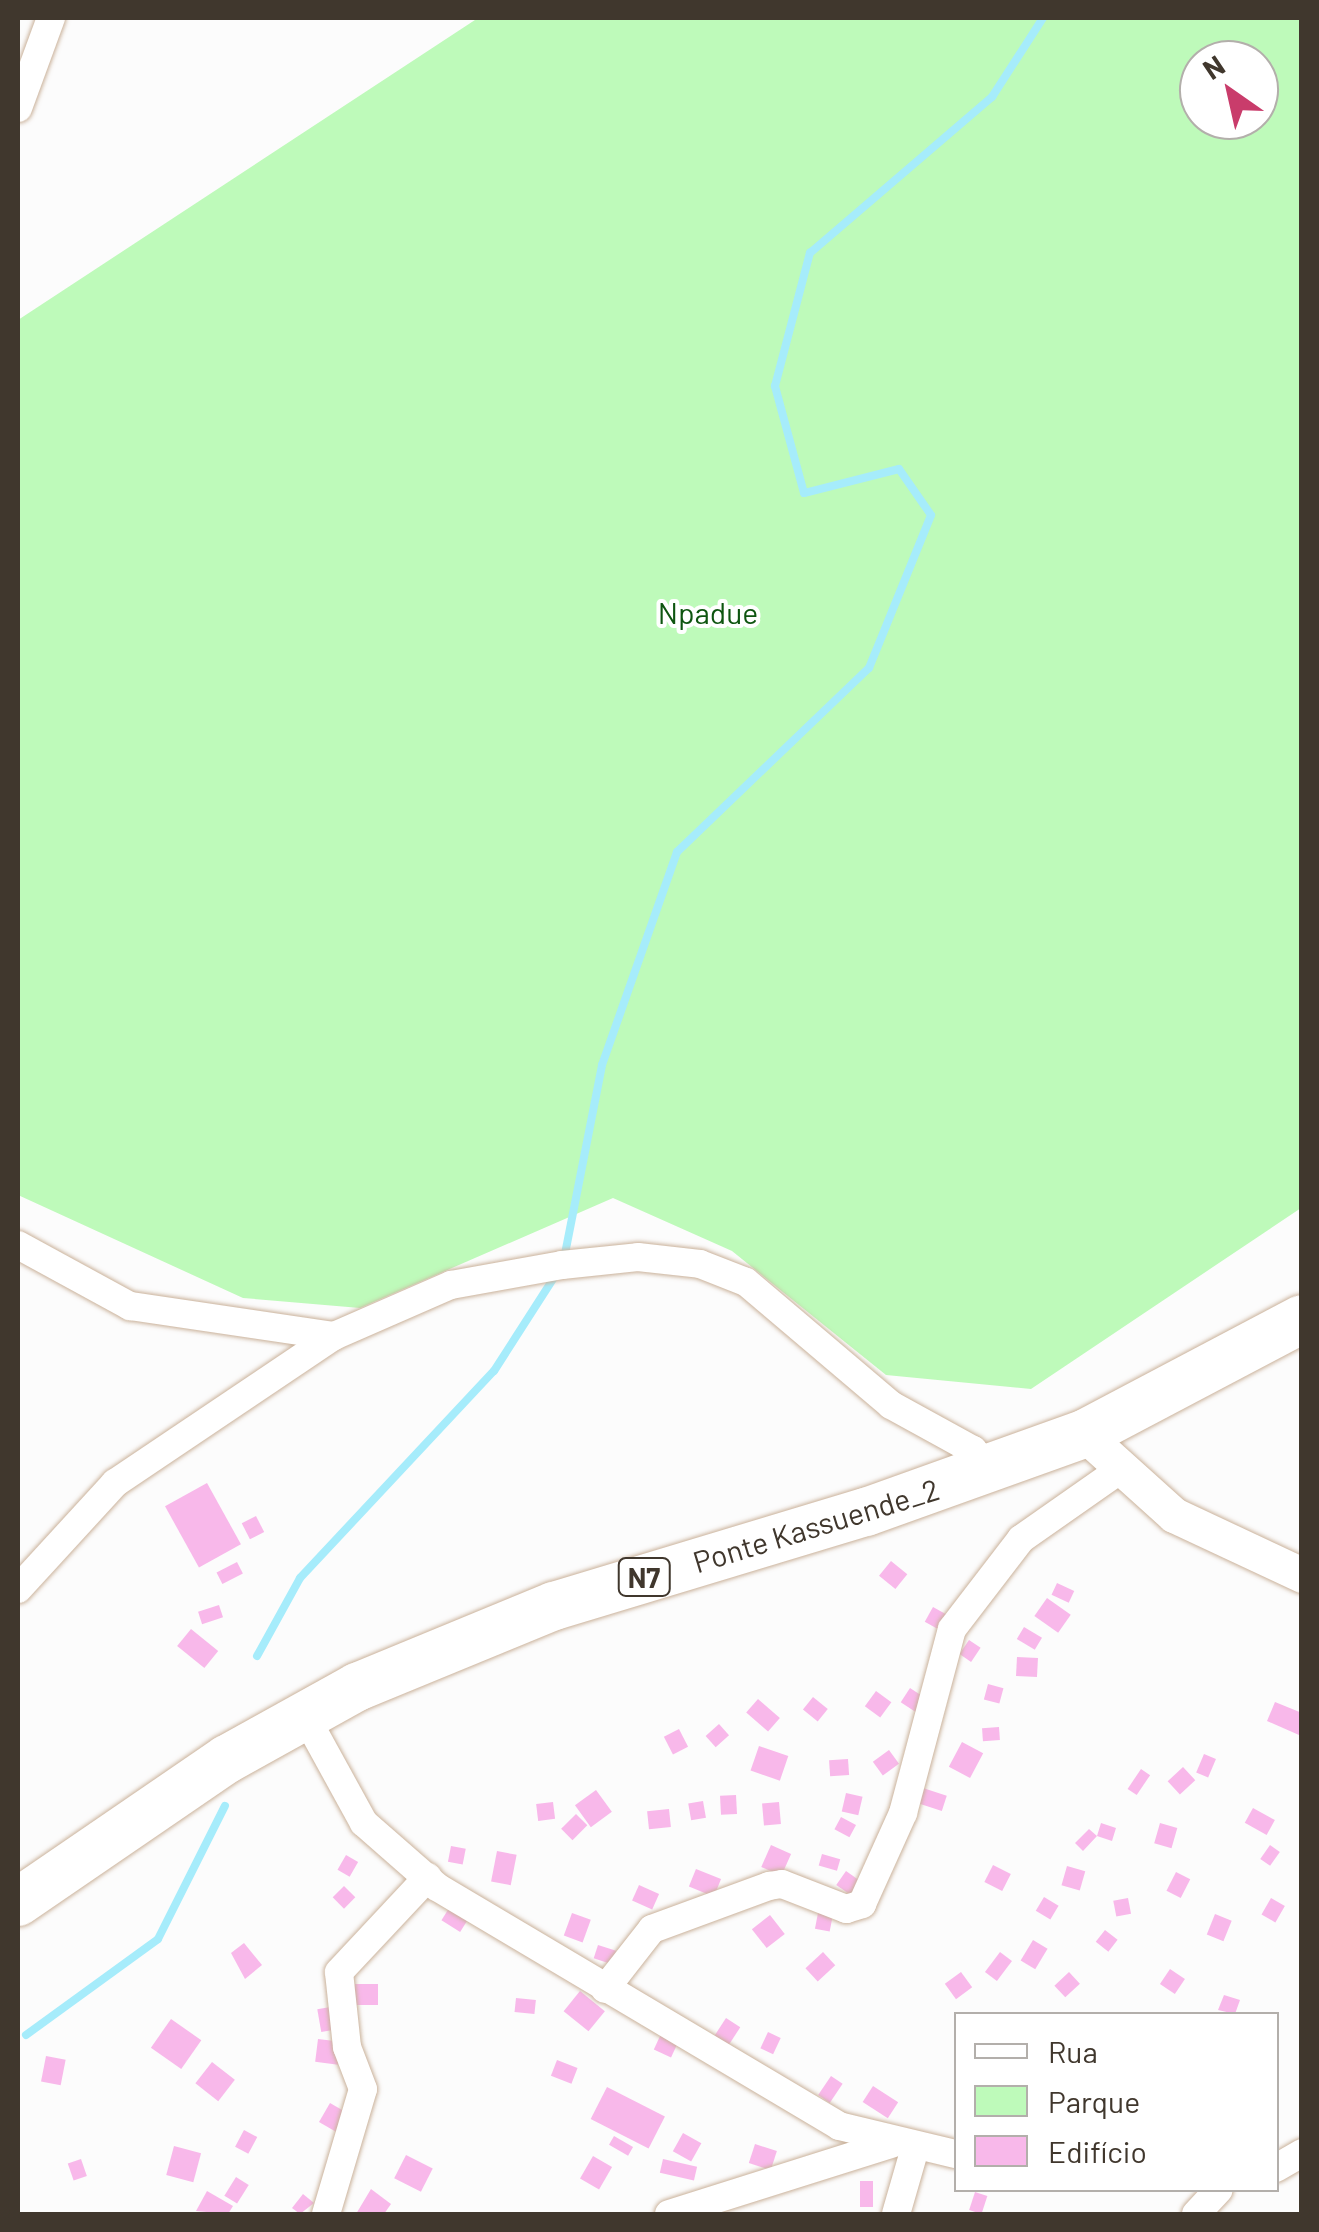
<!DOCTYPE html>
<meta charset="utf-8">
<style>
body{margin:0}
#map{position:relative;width:1319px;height:2232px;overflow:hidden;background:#fcfcfc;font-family:Barlow,sans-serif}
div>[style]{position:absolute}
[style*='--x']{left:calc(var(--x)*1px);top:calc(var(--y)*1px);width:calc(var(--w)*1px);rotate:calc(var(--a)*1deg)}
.green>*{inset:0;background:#befaba}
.stream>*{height:8px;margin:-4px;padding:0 4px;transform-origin:4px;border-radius:4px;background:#a6ecfb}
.building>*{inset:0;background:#f8b8ea;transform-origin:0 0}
.roads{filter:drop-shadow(0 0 2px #cab29b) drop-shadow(0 0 2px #cab29b)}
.minor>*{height:28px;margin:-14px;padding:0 14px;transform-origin:14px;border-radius:14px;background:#fff}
.tertiary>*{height:35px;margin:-17.5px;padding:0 17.5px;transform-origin:17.5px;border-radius:17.5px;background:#fff}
.trunk>*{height:48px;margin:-24px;padding:0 24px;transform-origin:24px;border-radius:24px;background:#fff}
span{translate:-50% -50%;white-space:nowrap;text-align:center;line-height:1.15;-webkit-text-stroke:8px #fff;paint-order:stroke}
.shield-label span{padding:2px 8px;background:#fff;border:2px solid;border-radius:8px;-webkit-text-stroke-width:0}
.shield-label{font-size:28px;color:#40372d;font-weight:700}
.park-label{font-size:30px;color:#0e5510}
.street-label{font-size:30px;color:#40372d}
.frame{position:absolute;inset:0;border:20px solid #40372d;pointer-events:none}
.legend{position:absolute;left:954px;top:2012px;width:325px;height:180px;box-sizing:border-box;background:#fff;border:2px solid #b3afab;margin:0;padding:12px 18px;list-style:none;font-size:30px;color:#40372d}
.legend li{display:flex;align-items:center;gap:20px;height:50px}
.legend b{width:50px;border:2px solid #b3afab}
.north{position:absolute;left:1179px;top:40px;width:100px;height:100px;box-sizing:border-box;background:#fff;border:2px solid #b3afab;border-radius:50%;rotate:326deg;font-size:28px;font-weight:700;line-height:40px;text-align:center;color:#40372d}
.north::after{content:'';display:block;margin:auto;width:35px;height:45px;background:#c93c6b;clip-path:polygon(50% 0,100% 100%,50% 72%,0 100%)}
</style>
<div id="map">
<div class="green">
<div style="clip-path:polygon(evenodd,478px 18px,1301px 18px,1301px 1208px,1031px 1389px,886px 1375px,732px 1251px,613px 1198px,360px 1308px,243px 1298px,18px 1195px,18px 320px,478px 18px,1199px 60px,1259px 60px,1259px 120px,1199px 120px,1199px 60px)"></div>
</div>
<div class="stream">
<div style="--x:564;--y:1259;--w:198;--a:-78.9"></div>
<div style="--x:602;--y:1065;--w:226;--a:-70.6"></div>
<div style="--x:677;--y:852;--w:266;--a:-43.8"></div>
<div style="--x:869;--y:668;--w:165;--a:-67.9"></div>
<div style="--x:931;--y:515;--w:56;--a:-124.8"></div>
<div style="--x:899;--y:469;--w:98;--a:165.8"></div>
<div style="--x:804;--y:493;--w:111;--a:-105.2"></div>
<div style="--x:775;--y:386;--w:138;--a:-75.3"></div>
<div style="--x:810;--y:253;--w:240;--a:-40.6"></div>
<div style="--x:992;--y:97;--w:94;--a:-57.2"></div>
<div style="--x:257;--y:1656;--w:89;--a:-61.1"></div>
<div style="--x:300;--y:1578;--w:284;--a:-46.9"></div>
<div style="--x:494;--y:1371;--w:113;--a:-57.3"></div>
<div style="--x:26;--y:2035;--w:163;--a:-36"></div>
<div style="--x:158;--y:1939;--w:149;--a:-63.3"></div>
</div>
<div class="building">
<div style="left:207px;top:1483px;width:70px;height:48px;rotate:61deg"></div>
<div style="left:256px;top:1516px;width:18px;height:16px;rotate:63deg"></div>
<div style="left:891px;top:1561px;width:21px;height:19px;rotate:39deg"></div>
<div style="left:237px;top:1562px;width:13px;height:23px;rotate:63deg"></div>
<div style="left:1057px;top:1583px;width:19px;height:13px;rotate:25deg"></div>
<div style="left:1047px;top:1598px;width:29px;height:22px;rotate:35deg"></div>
<div style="left:219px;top:1605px;width:13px;height:22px;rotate:72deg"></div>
<div style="left:933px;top:1607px;width:18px;height:17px;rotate:29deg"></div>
<div style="left:1024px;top:1627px;width:21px;height:14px;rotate:31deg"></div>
<div style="left:191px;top:1629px;width:35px;height:22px;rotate:39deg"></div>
<div style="left:969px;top:1640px;width:14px;height:17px;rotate:34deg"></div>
<div style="left:1017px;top:1657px;width:21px;height:19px;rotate:3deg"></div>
<div style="left:988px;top:1684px;width:16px;height:16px;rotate:15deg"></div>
<div style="left:910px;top:1688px;width:20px;height:17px;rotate:33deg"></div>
<div style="left:876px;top:1691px;width:19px;height:19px;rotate:36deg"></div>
<div style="left:813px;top:1697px;width:19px;height:16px;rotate:39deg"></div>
<div style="left:758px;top:1699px;width:29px;height:18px;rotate:41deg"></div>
<div style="clip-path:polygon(1275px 1702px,1302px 1713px,1299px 1735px,1267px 1721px)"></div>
<div style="left:719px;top:1724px;width:15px;height:18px;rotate:48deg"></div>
<div style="left:999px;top:1727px;width:13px;height:17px;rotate:86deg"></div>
<div style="left:679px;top:1729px;width:20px;height:17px;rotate:63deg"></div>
<div style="left:962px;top:1742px;width:24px;height:28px;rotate:28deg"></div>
<div style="left:759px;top:1746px;width:31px;height:26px;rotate:19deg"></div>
<div style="left:889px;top:1750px;width:17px;height:20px;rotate:54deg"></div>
<div style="left:1204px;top:1754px;width:13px;height:20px;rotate:23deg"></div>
<div style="left:848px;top:1759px;width:16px;height:19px;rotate:86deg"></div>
<div style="left:1183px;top:1767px;width:18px;height:21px;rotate:47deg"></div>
<div style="left:1141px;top:1769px;width:11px;height:24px;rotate:34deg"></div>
<div style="left:923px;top:1788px;width:25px;height:16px;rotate:18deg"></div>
<div style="left:596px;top:1790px;width:27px;height:26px;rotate:54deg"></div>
<div style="left:846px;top:1793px;width:17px;height:19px;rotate:13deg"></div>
<div style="left:736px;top:1795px;width:19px;height:16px;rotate:87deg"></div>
<div style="left:703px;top:1801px;width:17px;height:15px;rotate:80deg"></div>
<div style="left:553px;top:1802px;width:17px;height:17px;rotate:83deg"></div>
<div style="left:779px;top:1802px;width:22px;height:17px;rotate:85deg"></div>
<div style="left:1253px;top:1808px;width:25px;height:17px;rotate:29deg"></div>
<div style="left:669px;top:1809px;width:18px;height:22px;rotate:84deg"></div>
<div style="left:576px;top:1814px;width:16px;height:21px;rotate:45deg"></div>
<div style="left:841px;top:1817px;width:17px;height:14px;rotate:28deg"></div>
<div style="clip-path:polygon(1101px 1823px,1116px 1828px,1112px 1841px,1097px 1836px,1083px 1851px,1075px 1843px,1089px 1829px,1097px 1836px)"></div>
<div style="left:1160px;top:1823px;width:18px;height:21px;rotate:16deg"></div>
<div style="left:771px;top:1845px;width:22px;height:24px;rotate:24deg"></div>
<div style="left:1270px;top:1845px;width:12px;height:17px;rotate:35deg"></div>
<div style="left:451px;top:1846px;width:15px;height:16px;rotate:11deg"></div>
<div style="left:497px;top:1851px;width:20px;height:31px;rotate:11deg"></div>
<div style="left:822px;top:1854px;width:19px;height:12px;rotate:16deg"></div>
<div style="left:346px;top:1855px;width:14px;height:17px;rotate:30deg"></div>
<div style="left:993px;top:1865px;width:20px;height:19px;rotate:27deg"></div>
<div style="left:1067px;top:1866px;width:19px;height:20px;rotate:16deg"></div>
<div style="left:696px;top:1869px;width:27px;height:19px;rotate:22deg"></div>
<div style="left:846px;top:1871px;width:19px;height:17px;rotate:35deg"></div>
<div style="left:1176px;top:1872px;width:16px;height:21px;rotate:27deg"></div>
<div style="left:639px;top:1885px;width:22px;height:17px;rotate:24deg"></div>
<div style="left:344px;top:1886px;width:16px;height:16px;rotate:45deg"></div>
<div style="left:1044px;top:1897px;width:17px;height:16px;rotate:31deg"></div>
<div style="left:1128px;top:1898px;width:16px;height:15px;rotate:79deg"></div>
<div style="left:1271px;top:1898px;width:16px;height:19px;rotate:30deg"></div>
<div style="left:451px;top:1905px;width:22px;height:18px;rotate:32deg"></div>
<div style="left:572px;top:1913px;width:20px;height:24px;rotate:20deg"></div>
<div style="left:818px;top:1913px;width:15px;height:16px;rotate:11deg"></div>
<div style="left:1215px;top:1914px;width:18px;height:22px;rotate:22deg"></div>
<div style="left:770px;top:1915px;width:24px;height:23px;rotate:52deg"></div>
<div style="left:1105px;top:1930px;width:16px;height:15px;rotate:38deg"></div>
<div style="left:1033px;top:1940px;width:17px;height:24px;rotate:31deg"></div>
<div style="clip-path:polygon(244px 1943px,262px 1965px,245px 1979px,231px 1953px)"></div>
<div style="left:598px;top:1945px;width:19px;height:14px;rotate:18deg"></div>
<div style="left:823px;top:1952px;width:18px;height:24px;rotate:47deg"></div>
<div style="left:1000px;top:1952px;width:15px;height:25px;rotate:37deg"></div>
<div style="left:1170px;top:1969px;width:18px;height:18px;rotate:34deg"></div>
<div style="left:961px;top:1972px;width:19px;height:20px;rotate:54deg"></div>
<div style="left:1069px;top:1972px;width:16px;height:20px;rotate:47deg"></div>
<div style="left:355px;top:1984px;width:23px;height:21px"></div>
<div style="left:580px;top:1991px;width:32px;height:26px;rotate:39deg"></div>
<div style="clip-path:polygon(1224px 1995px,1240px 2000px,1235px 2014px,1218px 2010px)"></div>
<div style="left:516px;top:1998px;width:20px;height:14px;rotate:6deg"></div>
<div style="left:336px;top:2006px;width:23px;height:19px;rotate:80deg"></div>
<div style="left:726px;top:2018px;width:17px;height:29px;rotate:33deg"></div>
<div style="left:171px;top:2019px;width:37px;height:35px;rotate:35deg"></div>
<div style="left:768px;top:2032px;width:14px;height:18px;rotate:25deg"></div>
<div style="left:661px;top:2034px;width:19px;height:17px;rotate:25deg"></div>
<div style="left:318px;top:2039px;width:23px;height:23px;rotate:7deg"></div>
<div style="left:46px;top:2056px;width:20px;height:26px;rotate:11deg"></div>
<div style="left:557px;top:2060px;width:22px;height:17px;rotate:21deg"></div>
<div style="left:212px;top:2062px;width:29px;height:27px;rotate:38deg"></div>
<div style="left:831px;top:2076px;width:14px;height:23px;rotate:34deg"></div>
<div style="left:873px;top:2086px;width:30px;height:19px;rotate:33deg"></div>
<div style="left:607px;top:2087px;width:65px;height:36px;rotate:27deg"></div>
<div style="left:330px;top:2103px;width:22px;height:22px;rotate:30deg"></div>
<div style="left:244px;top:2130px;width:15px;height:19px;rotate:28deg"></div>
<div style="left:683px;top:2133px;width:21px;height:21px;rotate:29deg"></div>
<div style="left:614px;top:2136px;width:22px;height:10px;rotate:30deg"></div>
<div style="left:755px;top:2144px;width:23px;height:20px;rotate:18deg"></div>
<div style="left:174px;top:2146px;width:28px;height:30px;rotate:15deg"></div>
<div style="left:406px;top:2155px;width:30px;height:26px;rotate:27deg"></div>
<div style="left:593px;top:2156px;width:22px;height:26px;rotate:30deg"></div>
<div style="left:81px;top:2159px;width:18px;height:14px;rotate:71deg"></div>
<div style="left:663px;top:2159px;width:35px;height:14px;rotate:13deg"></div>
<div style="left:236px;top:2177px;width:15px;height:22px;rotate:32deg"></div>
<div style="left:860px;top:2181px;width:13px;height:26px"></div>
<div style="clip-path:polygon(371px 2189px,391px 2204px,384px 2214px,356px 2214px)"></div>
<div style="clip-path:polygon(207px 2191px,233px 2206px,228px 2214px,196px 2211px)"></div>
<div style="left:975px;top:2192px;width:13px;height:19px;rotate:18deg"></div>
<div style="clip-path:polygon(303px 2194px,314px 2203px,300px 2214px,292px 2208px)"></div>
</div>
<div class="roads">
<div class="minor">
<div style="--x:18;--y:108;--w:96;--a:-69.9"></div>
<div style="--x:18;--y:1245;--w:128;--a:28.6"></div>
<div style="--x:130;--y:1306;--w:206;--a:8.4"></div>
<div style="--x:18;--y:1589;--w:144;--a:-47.5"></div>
<div style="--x:115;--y:1483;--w:264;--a:-33.9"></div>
<div style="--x:334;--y:1336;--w:128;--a:-23.6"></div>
<div style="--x:451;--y:1285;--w:113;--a:-10.2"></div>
<div style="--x:562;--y:1265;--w:76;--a:-6"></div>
<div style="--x:638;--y:1257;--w:62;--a:6.4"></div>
<div style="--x:700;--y:1264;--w:49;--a:21.4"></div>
<div style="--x:746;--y:1282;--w:190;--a:40.3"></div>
<div style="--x:891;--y:1405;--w:94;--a:28.8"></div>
<div style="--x:973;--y:1450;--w:26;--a:51"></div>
<div style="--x:304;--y:1714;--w:124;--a:61.2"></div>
<div style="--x:364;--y:1823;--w:97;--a:41.2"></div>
<div style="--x:437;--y:1887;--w:468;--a:30.7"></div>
<div style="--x:839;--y:2126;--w:120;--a:13.5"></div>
<div style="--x:605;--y:1989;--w:76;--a:-51.9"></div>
<div style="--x:652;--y:1929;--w:125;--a:-20.2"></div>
<div style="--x:769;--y:1886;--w:13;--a:-9"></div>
<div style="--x:782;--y:1884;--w:69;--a:21.3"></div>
<div style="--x:846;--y:1909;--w:17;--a:-17"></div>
<div style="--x:862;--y:1904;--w:100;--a:-65.7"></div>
<div style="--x:903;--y:1813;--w:190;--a:-75.1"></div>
<div style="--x:952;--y:1629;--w:113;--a:-52.5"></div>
<div style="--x:1021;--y:1539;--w:122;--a:-35"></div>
<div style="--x:1276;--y:2168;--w:30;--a:-30"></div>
<div style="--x:326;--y:2214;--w:130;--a:-73.5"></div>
<div style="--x:363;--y:2089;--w:45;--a:-110.9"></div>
<div style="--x:347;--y:2047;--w:75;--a:-96.1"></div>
<div style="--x:339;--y:1972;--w:130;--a:-46.9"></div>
<div style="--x:669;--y:2214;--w:233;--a:-17.5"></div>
<div style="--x:896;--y:2214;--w:69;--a:-73.9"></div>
<div style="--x:1196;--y:2214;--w:33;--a:-47"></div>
</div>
<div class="tertiary">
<div style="--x:1084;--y:1434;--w:121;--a:42"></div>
<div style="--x:1174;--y:1515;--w:141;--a:25.1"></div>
</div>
<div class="trunk">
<div style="--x:18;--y:1902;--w:253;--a:-34.4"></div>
<div style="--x:227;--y:1759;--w:149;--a:-29"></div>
<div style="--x:357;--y:1687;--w:213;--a:-22.4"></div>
<div style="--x:554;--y:1606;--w:326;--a:-16.8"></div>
<div style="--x:866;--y:1512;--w:232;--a:-19.7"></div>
<div style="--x:1084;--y:1434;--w:246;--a:-27.8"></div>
</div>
</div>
<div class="shield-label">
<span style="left:644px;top:1577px">N7</span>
</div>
<div class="park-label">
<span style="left:708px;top:612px">Npadue</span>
</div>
<div class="street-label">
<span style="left:816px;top:1525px;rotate:-17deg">Ponte Kassuende_2</span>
</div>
<div class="frame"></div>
<ul class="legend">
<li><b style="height:12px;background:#fff"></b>Rua</li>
<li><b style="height:28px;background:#befaba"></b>Parque</li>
<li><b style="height:28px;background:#f8b8ea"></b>Edifício</li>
</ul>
<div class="north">N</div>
</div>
